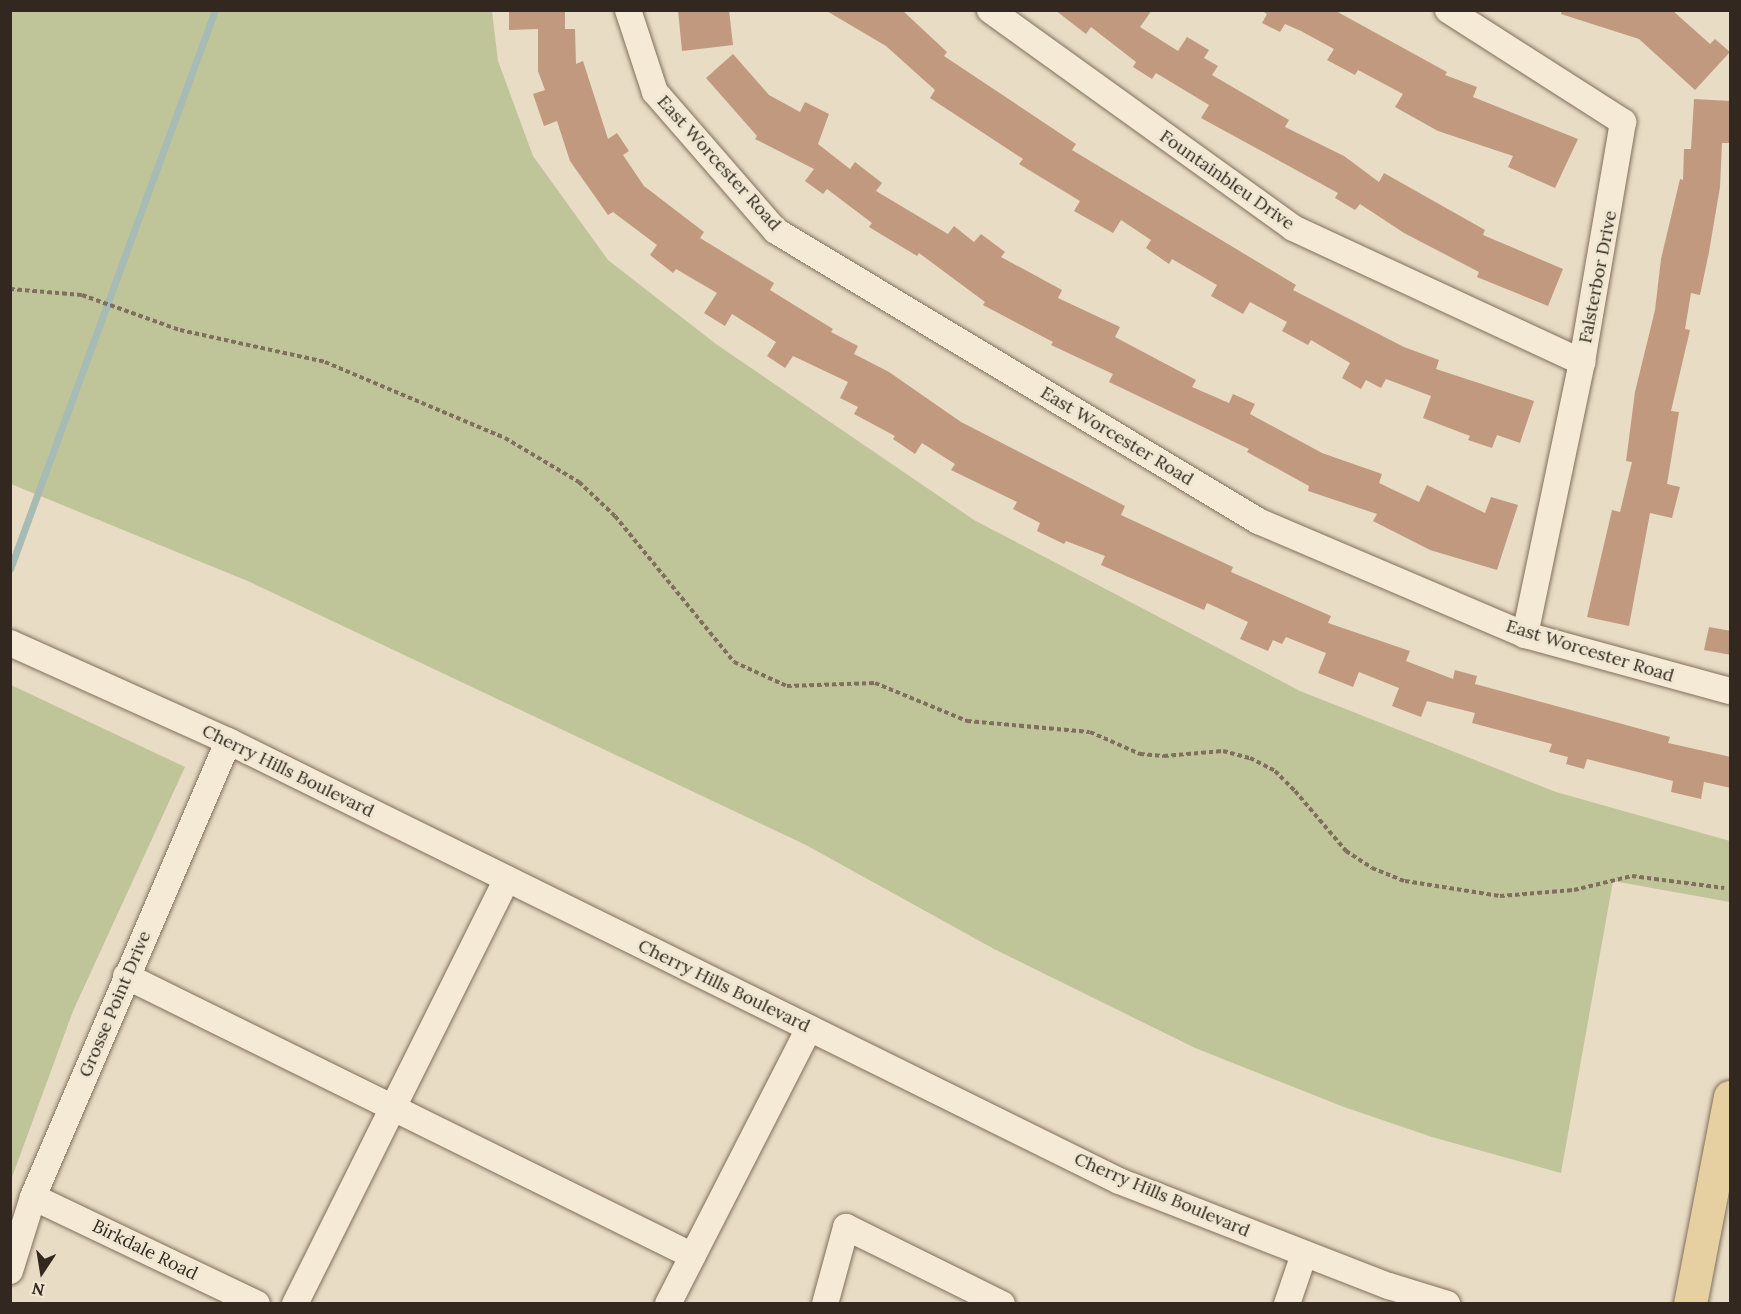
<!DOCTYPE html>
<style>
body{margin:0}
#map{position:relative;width:1741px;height:1314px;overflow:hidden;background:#e8dcc4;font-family:Lora,serif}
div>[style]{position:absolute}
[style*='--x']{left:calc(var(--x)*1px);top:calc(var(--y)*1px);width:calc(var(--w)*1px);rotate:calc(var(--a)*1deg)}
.green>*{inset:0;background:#c0c499}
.stream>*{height:7px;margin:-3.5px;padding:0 3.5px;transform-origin:3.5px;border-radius:3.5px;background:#a5bbb4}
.building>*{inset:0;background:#c1997f}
.path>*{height:4px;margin-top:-2px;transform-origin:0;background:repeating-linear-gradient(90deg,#806f5d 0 4.5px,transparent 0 7.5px)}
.roads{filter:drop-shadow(0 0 2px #806f5d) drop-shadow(0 0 2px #806f5d)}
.minor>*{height:26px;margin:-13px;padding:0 13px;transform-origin:13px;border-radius:13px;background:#f4ead6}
.major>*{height:33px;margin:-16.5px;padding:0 16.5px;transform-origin:16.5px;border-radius:16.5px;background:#e6cfa0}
span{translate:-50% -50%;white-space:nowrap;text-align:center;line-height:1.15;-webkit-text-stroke:6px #f0e7d2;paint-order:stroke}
.street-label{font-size:18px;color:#32281f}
.frame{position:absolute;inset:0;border:12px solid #32281f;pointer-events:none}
.north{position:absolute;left:12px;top:1242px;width:60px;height:60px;-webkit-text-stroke:4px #f0e7d2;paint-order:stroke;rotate:192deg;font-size:16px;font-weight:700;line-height:24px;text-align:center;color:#32281f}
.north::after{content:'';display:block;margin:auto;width:21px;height:27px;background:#32281f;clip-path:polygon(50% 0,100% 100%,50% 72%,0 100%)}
</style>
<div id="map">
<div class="green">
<div style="clip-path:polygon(10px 11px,492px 11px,498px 61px,533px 156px,608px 260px,716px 344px,974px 520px,1300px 691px,1556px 792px,1730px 841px,1730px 902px,1613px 881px,1561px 1173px,1432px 1137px,1344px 1107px,1195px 1048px,994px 949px,806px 845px,250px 582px,11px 484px)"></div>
<div style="clip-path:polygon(11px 685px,185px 767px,73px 1011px,11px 1180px)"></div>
</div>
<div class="stream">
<div style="--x:10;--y:569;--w:595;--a:-69.86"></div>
</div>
<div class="building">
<div style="clip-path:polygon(509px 10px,565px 10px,565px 29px,575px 29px,576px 64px,583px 61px,608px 139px,617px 133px,629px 151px,623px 155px,644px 186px,704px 232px,700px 238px,774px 283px,770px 290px,833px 329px,831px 332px,858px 346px,854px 354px,889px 372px,961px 422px,1125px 506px,1121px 515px,1233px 567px,1231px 572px,1331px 616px,1328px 623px,1410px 651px,1406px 661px,1453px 679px,1455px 670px,1477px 676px,1475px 684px,1670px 737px,1668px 743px,1731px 757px,1731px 788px,1704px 782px,1701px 799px,1671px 792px,1673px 781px,1587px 759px,1584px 769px,1566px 764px,1568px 757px,1549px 752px,1552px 744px,1472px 723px,1475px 713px,1427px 701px,1421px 717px,1392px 706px,1399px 688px,1359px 672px,1353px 687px,1318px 673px,1326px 653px,1286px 637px,1282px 644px,1273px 640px,1268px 651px,1240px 639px,1248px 622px,1207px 603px,1204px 610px,1101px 565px,1105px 556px,1066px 541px,1064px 544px,1037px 531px,1040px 523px,1013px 509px,1017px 502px,951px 470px,955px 464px,922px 443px,915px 454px,893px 439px,895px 436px,854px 414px,858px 407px,840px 398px,848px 382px,793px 356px,785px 368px,767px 356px,776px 342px,732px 314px,725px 326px,704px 313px,717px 293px,676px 269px,673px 273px,650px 255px,657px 245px,613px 212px,608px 215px,570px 161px,557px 121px,544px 126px,533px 94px,545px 90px,538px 71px,538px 29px,509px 30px)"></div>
<div style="clip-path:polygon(678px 10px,729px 10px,733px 45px,682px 51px)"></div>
<div style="clip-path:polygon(825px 10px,902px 10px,947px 52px,944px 56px,1076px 144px,1072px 150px,1296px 285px,1293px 290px,1404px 347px,1439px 360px,1436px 369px,1534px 401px,1520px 443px,1497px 435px,1492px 448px,1468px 440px,1470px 436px,1423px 418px,1431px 396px,1386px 379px,1381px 388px,1366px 380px,1361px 389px,1342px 378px,1350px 363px,1311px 340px,1308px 345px,1282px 331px,1287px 322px,1250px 302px,1243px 314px,1211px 296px,1217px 285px,1172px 259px,1169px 264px,1146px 248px,1151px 240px,1121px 220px,1113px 233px,1074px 211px,1080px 201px,1019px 164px,1023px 159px,930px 98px,935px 90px,886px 46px)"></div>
<div style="clip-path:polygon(1055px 10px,1152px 10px,1140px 27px,1178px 51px,1187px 37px,1209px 50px,1204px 58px,1218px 66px,1212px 75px,1289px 120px,1285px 127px,1344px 156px,1379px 182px,1384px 173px,1485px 230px,1483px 235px,1563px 269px,1548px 306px,1477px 277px,1479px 272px,1404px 233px,1360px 204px,1355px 210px,1335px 198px,1338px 193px,1201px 118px,1209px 105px,1156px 73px,1152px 79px,1133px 67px,1136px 62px,1091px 27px,1086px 34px)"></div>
<div style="clip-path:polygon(1261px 10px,1334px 10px,1447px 72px,1445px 75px,1477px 87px,1473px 97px,1578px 139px,1555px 188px,1508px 167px,1513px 156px,1438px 131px,1395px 107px,1403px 94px,1358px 70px,1355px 75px,1327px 60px,1334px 49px,1301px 31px,1285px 24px,1280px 32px,1262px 23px,1267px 14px)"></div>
<div style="clip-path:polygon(1562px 10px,1672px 10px,1710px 44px,1715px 39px,1730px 52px,1695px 90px,1639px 39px,1561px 14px)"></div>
<div style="clip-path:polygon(733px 54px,769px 95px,800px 112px,805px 102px,829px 114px,818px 144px,850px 169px,855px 162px,882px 183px,876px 191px,948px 234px,954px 226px,974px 242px,981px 234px,1005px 252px,1001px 257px,1062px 290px,1058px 298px,1120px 327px,1115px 337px,1196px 380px,1192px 387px,1229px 403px,1233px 394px,1255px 404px,1250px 414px,1322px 453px,1382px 474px,1379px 483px,1419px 502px,1427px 485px,1485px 513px,1491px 497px,1518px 505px,1497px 570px,1430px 550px,1373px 521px,1377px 514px,1308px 491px,1309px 486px,1247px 452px,1249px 449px,1109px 382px,1113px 374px,1051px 345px,1053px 342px,983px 305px,985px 302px,919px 253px,917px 256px,869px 227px,872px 223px,827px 189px,823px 194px,805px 181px,814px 169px,755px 139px,757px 136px,706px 78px)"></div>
<div style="clip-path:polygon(1694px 99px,1731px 101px,1729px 143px,1722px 143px,1720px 187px,1709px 252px,1700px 295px,1691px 293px,1685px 329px,1690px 330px,1671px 411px,1679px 412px,1667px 484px,1680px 487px,1672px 518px,1650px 513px,1629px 626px,1587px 617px,1612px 510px,1620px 512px,1632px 462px,1626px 461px,1635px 392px,1655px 310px,1661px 259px,1680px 179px,1683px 180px,1684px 149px,1691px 149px)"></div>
<div style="clip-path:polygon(1709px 627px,1731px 631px,1731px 655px,1704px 650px)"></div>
</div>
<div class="path">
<div style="--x:10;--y:289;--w:72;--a:4.8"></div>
<div style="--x:82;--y:295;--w:104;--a:19.7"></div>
<div style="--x:180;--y:330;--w:148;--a:12.4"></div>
<div style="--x:325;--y:362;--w:195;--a:22.9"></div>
<div style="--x:505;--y:438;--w:86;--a:30.7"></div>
<div style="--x:579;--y:482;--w:50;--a:43.4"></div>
<div style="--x:615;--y:516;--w:188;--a:50.8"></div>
<div style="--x:734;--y:662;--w:58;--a:24.4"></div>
<div style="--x:787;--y:686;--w:88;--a:-2"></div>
<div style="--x:875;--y:683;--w:100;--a:22.4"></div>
<div style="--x:967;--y:721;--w:123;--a:5.1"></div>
<div style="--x:1090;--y:732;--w:55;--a:23.7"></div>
<div style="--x:1140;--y:754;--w:24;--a:5"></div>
<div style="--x:1164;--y:756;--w:59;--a:-4.8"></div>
<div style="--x:1223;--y:751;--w:28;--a:15"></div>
<div style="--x:1250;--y:758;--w:28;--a:27"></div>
<div style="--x:1275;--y:771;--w:28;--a:45"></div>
<div style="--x:1295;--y:791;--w:79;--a:49.6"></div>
<div style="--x:1346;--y:851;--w:31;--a:33"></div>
<div style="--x:1372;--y:868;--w:35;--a:22"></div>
<div style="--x:1405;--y:881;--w:96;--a:9"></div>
<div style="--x:1500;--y:896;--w:74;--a:-4.6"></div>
<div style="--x:1574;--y:890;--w:60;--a:-13.6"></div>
<div style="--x:1632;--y:876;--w:93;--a:7.4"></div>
</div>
<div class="roads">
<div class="minor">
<div style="--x:628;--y:10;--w:86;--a:71.8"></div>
<div style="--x:655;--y:92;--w:184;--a:49"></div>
<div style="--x:776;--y:231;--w:563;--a:31.03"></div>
<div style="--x:1258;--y:521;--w:290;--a:23.1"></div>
<div style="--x:1525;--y:635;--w:213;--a:15.3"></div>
<div style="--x:990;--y:10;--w:373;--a:35.7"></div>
<div style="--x:1293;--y:228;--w:319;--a:24.9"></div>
<div style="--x:1448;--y:10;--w:208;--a:32.6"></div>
<div style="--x:1623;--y:122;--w:243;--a:99.7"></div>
<div style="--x:1582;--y:362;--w:279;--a:101.8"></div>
<div style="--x:10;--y:643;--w:239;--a:24.2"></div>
<div style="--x:228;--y:741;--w:994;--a:26.28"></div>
<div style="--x:1119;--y:1181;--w:290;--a:21.3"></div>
<div style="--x:1389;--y:1286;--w:61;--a:17.2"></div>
<div style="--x:126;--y:976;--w:632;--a:26.28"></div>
<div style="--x:33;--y:1197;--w:248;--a:25.5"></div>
<div style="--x:10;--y:1271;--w:77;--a:-72.7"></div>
<div style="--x:33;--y:1197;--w:496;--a:-66.8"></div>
<div style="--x:295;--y:1304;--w:475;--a:-63.5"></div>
<div style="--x:668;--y:1304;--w:310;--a:-62.9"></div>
<div style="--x:825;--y:1304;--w:80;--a:-74.7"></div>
<div style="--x:846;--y:1227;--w:174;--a:26.3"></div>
<div style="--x:1287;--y:1304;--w:53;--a:-71.2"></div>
</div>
<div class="major">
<div style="--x:1690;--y:1304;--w:211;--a:-79.1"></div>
</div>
</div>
<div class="street-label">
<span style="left:719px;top:163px;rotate:48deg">East Worcester Road</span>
<span style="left:1227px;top:180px;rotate:35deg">Fountainbleu Drive</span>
<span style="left:1598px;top:277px;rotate:-79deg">Falsterbor Drive</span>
<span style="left:1117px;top:436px;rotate:31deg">East Worcester Road</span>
<span style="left:1590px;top:651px;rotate:17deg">East Worcester Road</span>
<span style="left:288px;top:771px;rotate:26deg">Cherry Hills Boulevard</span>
<span style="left:724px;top:986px;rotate:26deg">Cherry Hills Boulevard</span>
<span style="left:115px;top:1004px;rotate:-67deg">Grosse Point Drive</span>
<span style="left:1162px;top:1195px;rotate:23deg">Cherry Hills Boulevard</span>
<span style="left:145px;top:1250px;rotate:26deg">Birkdale Road</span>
</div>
<div class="frame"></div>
<div class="north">N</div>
</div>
